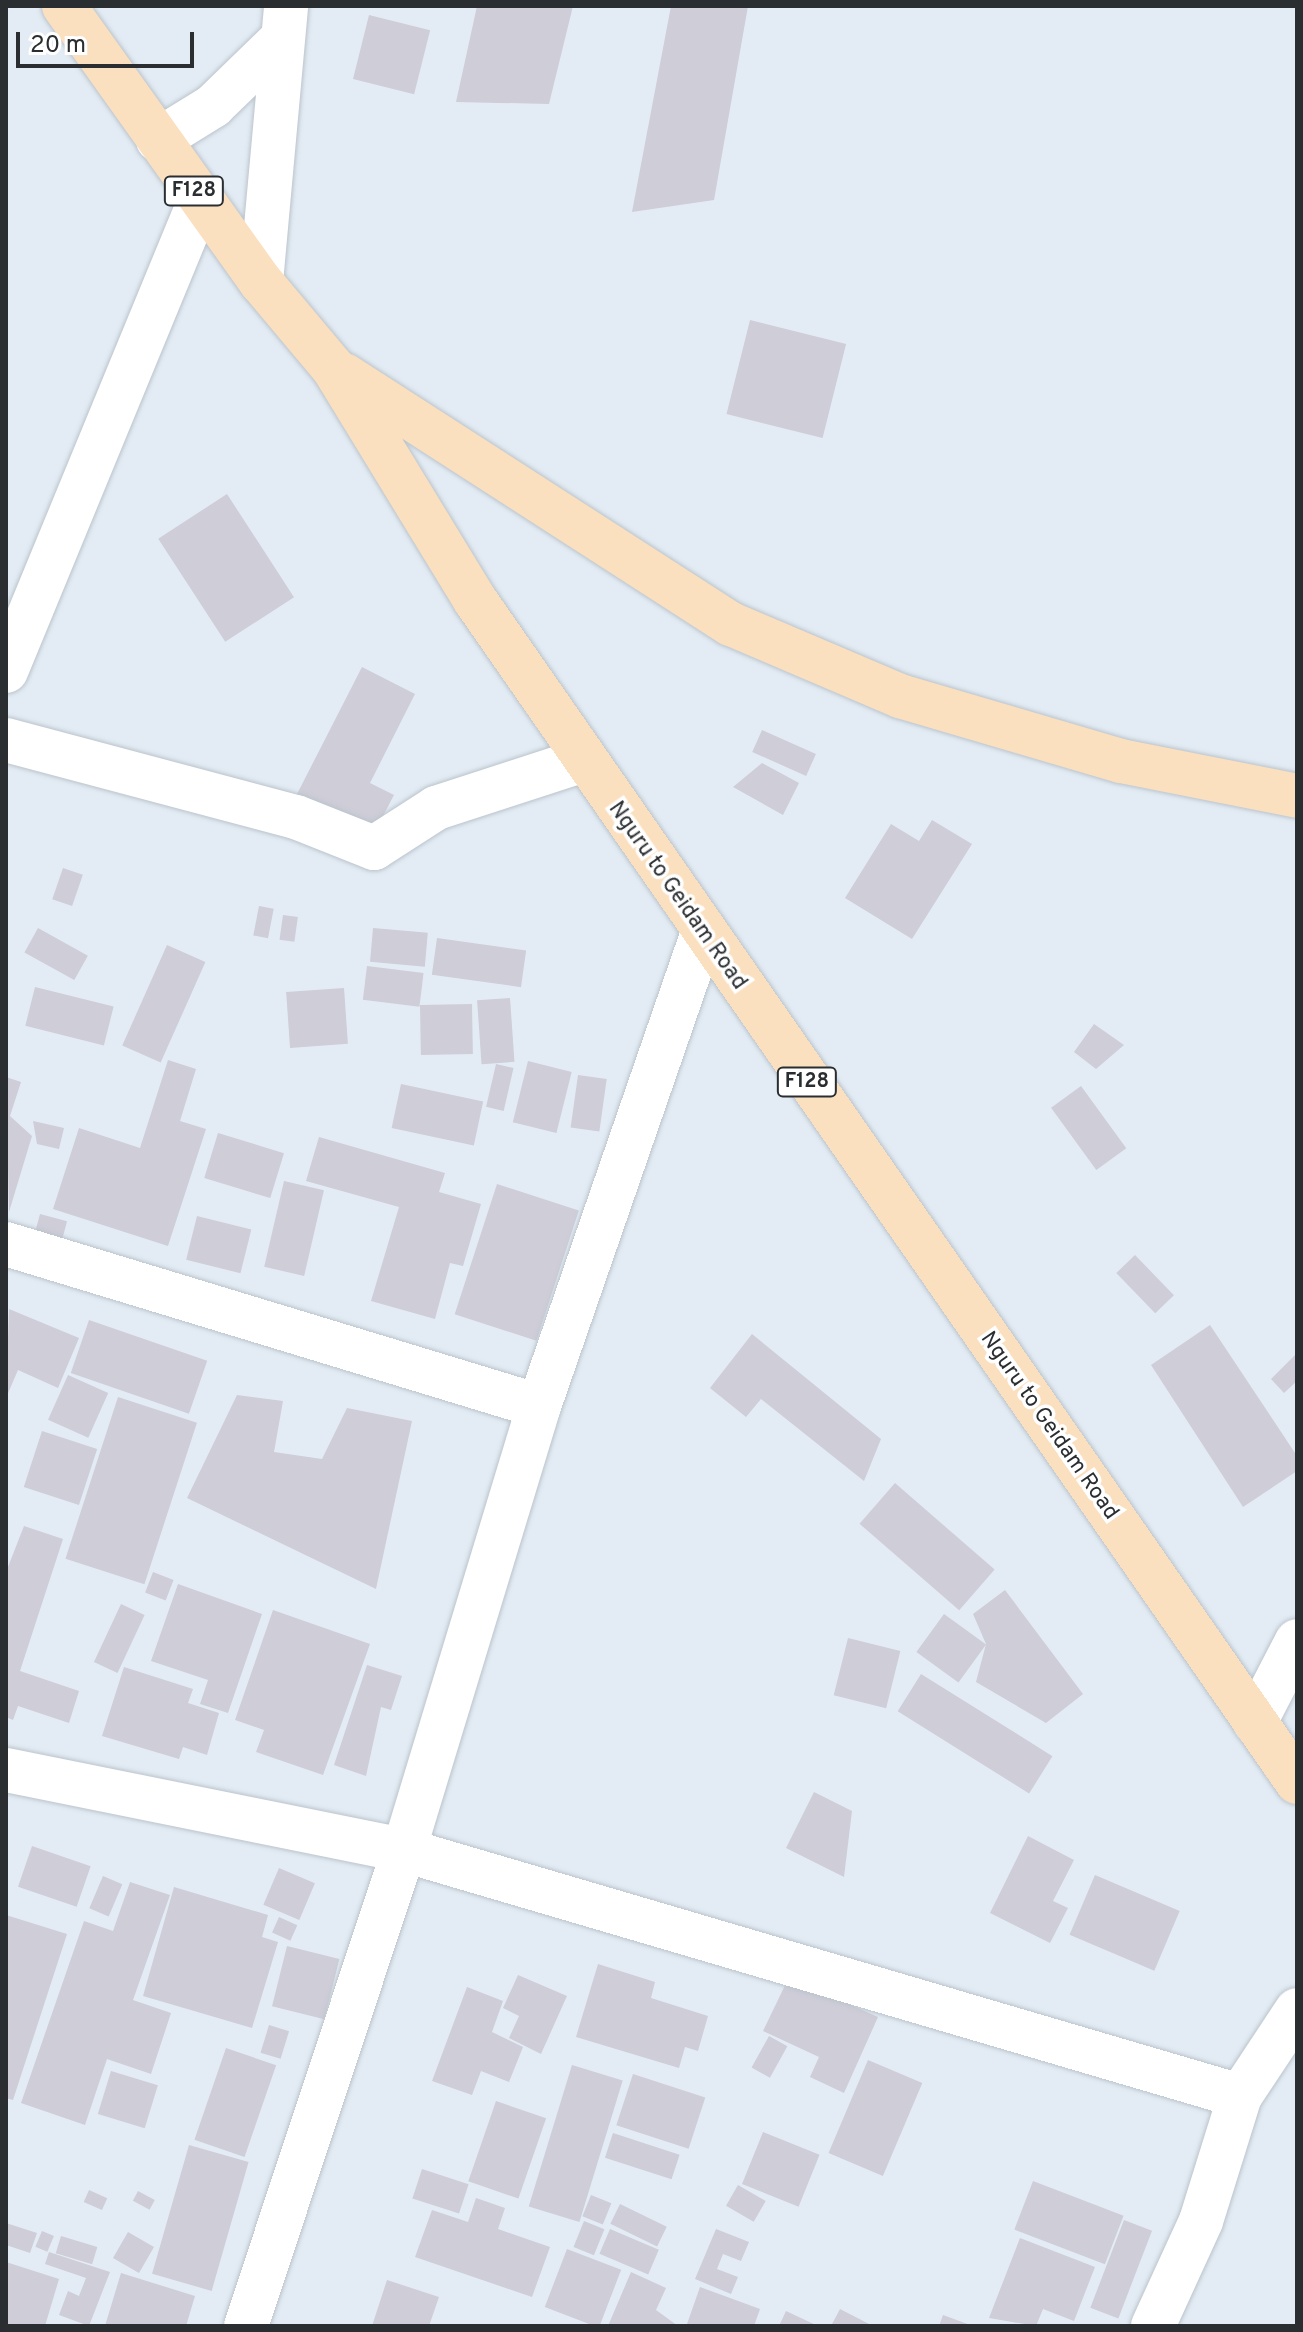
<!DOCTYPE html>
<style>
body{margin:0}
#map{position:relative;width:1303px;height:2332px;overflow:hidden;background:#e3ecf4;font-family:Overpass,sans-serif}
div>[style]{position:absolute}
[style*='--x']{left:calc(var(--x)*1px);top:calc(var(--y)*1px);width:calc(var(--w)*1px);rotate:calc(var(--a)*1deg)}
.building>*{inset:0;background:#cecdd8;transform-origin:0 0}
.roads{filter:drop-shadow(0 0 2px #bbc4cc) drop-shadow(0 0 2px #bbc4cc)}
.minor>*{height:44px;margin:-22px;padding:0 22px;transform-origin:22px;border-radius:22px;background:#fff}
.major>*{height:44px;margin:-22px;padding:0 22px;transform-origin:22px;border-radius:22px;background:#fbe0c0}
span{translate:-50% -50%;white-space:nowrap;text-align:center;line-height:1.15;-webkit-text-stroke:7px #fff;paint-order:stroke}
.shield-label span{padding:2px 6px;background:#fff;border:2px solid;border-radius:6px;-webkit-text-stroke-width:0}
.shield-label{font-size:20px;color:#2a2e31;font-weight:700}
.street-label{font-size:22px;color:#2a2e31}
.frame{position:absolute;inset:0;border:8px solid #2a2e31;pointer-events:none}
.scale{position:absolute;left:16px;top:32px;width:178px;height:36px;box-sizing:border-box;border:4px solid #2a2e31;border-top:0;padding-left:10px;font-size:24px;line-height:28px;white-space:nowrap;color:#2a2e31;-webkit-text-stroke:6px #fff;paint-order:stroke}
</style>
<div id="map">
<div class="building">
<div style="clip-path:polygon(477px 6px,573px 6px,549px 104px,456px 102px)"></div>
<div style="clip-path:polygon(671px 6px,748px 6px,714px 200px,632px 212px)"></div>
<div style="left:369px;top:15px;width:63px;height:66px;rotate:14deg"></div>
<div style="left:750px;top:320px;width:99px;height:97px;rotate:14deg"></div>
<div style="left:227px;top:494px;width:123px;height:82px;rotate:57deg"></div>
<div style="clip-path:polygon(362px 667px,415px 694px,370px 783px,394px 795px,373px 835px,296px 796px)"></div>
<div style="left:762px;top:730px;width:59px;height:24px;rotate:24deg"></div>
<div style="clip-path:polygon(762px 763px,799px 783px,783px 815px,733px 787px)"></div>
<div style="clip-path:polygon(932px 820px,972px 844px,912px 939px,845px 898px,891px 824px,919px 841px)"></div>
<div style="left:63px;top:868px;width:21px;height:33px;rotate:19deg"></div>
<div style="left:259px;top:906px;width:15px;height:30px;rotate:11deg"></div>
<div style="left:283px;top:915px;width:15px;height:25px;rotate:8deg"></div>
<div style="left:38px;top:928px;width:57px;height:28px;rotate:29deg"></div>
<div style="left:373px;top:928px;width:55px;height:34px;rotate:5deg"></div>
<div style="left:437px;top:938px;width:90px;height:37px;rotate:8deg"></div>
<div style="left:167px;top:945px;width:42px;height:110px;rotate:24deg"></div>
<div style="left:367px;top:966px;width:57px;height:34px;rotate:7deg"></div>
<div style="left:35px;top:987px;width:81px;height:40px;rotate:14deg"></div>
<div style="left:344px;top:988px;width:56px;height:58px;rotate:86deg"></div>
<div style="left:510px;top:998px;width:64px;height:33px;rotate:86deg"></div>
<div style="left:472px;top:1004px;width:50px;height:52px;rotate:89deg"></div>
<div style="clip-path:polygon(1094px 1024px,1124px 1045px,1096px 1069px,1074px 1052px)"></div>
<div style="clip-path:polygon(168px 1060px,196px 1069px,180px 1121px,206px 1129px,168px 1246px,53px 1209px,79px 1128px,140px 1148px)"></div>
<div style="left:528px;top:1061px;width:45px;height:63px;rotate:14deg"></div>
<div style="left:496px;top:1064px;width:18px;height:44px;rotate:13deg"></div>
<div style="left:578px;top:1075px;width:29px;height:53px;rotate:8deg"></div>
<div style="clip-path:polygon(6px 1077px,21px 1082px,10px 1116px,32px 1136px,9px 1212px)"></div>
<div style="left:401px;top:1084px;width:84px;height:45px;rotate:12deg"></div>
<div style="left:1081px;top:1086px;width:77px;height:37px;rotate:54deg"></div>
<div style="clip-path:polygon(33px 1121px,64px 1128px,59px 1149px,37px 1144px)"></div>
<div style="left:218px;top:1133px;width:69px;height:47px;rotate:17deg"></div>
<div style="clip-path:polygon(319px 1137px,445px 1173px,439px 1192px,481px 1204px,463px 1266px,450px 1263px,435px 1319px,371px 1301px,399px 1207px,306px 1181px)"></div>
<div style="left:284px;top:1181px;width:41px;height:88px;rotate:13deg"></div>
<div style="left:497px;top:1184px;width:86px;height:137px;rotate:18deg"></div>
<div style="left:40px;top:1214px;width:28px;height:24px;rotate:15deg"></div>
<div style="left:197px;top:1216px;width:56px;height:45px;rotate:14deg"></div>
<div style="left:1135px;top:1255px;width:56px;height:26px;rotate:46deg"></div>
<div style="clip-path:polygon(9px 1309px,79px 1338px,58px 1388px,18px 1370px,6px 1398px)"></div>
<div style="left:89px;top:1320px;width:125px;height:56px;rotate:19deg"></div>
<div style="clip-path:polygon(1210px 1325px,1297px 1456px,1297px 1471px,1243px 1507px,1151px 1365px)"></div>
<div style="clip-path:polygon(752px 1334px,881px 1439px,864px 1481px,761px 1399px,746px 1417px,710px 1388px)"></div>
<div style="clip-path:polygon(1297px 1353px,1297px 1381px,1284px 1393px,1271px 1379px)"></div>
<div style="left:68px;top:1375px;width:44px;height:49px;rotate:24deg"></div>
<div style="clip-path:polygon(237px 1395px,283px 1401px,274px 1452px,322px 1459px,347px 1408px,412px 1421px,376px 1589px,187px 1498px)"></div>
<div style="left:118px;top:1397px;width:83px;height:170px;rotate:18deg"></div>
<div style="left:42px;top:1431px;width:58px;height:59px;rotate:18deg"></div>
<div style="left:895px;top:1483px;width:132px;height:54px;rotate:41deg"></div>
<div style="clip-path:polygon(24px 1526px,63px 1539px,20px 1671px,79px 1691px,69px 1723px,18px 1706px,13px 1720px,6px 1717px,6px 1572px)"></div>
<div style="left:153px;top:1572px;width:22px;height:22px;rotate:21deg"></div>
<div style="clip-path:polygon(178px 1584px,262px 1614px,228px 1713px,200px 1704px,208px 1680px,151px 1661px)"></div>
<div style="clip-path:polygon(1005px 1590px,1083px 1694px,1046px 1723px,976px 1682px,986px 1644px,973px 1614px)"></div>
<div style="left:121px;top:1604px;width:26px;height:64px;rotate:25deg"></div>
<div style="clip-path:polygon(273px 1610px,370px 1644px,323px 1775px,256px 1752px,264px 1730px,235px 1720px)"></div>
<div style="left:944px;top:1614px;width:52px;height:47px;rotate:36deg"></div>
<div style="left:848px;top:1638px;width:54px;height:59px;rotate:14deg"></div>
<div style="clip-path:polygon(367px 1665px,402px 1676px,391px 1710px,381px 1707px,366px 1776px,334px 1765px)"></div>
<div style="clip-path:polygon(124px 1667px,193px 1689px,188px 1703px,219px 1713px,207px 1755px,183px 1747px,179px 1759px,102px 1736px)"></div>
<div style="left:921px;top:1674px;width:155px;height:44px;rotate:32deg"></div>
<div style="clip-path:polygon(814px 1792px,852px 1811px,844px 1877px,786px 1848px)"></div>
<div style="clip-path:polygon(1028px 1836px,1074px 1860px,1053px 1901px,1068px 1908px,1050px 1943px,990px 1913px)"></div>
<div style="left:32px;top:1846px;width:62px;height:43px;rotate:19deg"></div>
<div style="left:279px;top:1868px;width:39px;height:40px;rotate:23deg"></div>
<div style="left:1095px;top:1875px;width:92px;height:65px;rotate:23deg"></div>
<div style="left:103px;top:1876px;width:21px;height:35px;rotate:23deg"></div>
<div style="clip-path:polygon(130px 1882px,170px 1895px,133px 2000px,171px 2013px,151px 2074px,107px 2059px,85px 2125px,21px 2103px,84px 1921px,113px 1931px)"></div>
<div style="clip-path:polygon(174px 1887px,268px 1915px,262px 1937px,278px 1942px,252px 2028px,143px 1996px)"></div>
<div style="clip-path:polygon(6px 1915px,67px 1934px,13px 2100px,6px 2098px)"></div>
<div style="left:279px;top:1917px;width:20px;height:17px;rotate:24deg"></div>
<div style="left:287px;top:1946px;width:54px;height:62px;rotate:14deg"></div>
<div style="clip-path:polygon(598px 1964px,655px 1982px,651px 1998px,708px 2016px,698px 2051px,685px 2047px,679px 2068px,576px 2037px)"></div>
<div style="clip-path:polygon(518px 1975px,567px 1996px,541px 2054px,509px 2038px,519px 2016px,503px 2008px)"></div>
<div style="clip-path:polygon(789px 1977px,878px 2017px,844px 2093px,810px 2077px,819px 2057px,763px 2031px)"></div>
<div style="clip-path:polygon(467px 1987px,503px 2001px,492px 2032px,523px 2047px,509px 2082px,481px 2071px,472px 2095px,432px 2081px)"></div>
<div style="left:269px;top:2025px;width:21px;height:29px;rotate:17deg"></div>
<div style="left:769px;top:2036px;width:21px;height:36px;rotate:29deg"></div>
<div style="left:226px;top:2048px;width:53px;height:97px;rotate:19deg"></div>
<div style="left:868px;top:2060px;width:59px;height:101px;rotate:23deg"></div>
<div style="left:572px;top:2065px;width:53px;height:148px;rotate:17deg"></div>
<div style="left:111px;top:2071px;width:49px;height:45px;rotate:17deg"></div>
<div style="left:633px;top:2074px;width:76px;height:54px;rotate:18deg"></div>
<div style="left:496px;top:2101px;width:53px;height:85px;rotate:19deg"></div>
<div style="left:763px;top:2132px;width:61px;height:56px;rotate:22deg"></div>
<div style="left:613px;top:2133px;width:70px;height:26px;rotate:18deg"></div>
<div style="left:189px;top:2145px;width:62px;height:134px;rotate:16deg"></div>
<div style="left:422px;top:2169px;width:49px;height:31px;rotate:18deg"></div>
<div style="left:1033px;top:2181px;width:97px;height:52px;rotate:21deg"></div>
<div style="left:738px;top:2185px;width:32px;height:24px;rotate:30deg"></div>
<div style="left:89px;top:2190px;width:20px;height:13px;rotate:24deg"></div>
<div style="left:138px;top:2191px;width:19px;height:11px;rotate:28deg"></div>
<div style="left:591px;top:2195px;width:22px;height:23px;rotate:22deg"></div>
<div style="clip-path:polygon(476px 2198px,505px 2208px,498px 2229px,550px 2247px,532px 2297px,415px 2257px,432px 2210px,468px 2222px)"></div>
<div style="left:620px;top:2204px;width:52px;height:22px;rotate:26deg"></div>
<div style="left:1124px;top:2220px;width:30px;height:94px;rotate:21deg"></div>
<div style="left:584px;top:2221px;width:22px;height:28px;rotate:22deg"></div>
<div style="clip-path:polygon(6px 2223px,37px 2233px,30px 2253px,6px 2245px)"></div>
<div style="left:610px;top:2229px;width:53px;height:27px;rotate:23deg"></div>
<div style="clip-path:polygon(716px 2229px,749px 2242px,741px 2261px,723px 2254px,717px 2269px,738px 2277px,731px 2294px,695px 2279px)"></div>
<div style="left:42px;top:2231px;width:13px;height:17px;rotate:23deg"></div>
<div style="left:128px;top:2232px;width:30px;height:30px;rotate:30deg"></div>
<div style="left:61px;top:2236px;width:38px;height:18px;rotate:17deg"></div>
<div style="clip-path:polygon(1020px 2238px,1095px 2267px,1074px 2321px,1043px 2309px,1036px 2326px,989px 2318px)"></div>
<div style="left:567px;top:2249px;width:58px;height:62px;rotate:21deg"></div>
<div style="clip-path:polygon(49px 2252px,110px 2272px,89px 2326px,59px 2315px,68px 2291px,79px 2296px,86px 2278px,45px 2264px)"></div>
<div style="clip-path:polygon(6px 2262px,59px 2279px,45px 2326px,6px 2326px)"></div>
<div style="clip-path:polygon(631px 2272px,666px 2288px,656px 2310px,678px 2326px,608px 2326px)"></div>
<div style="clip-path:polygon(121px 2273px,195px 2296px,186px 2326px,105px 2326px)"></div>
<div style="clip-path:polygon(387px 2280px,439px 2297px,429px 2326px,372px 2326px)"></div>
<div style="clip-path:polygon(700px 2287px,760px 2309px,754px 2326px,687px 2324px)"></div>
<div style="clip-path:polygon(840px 2309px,873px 2326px,831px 2326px)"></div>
<div style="clip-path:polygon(786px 2311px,818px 2326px,779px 2326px)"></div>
<div style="clip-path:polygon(943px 2315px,973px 2326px,939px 2326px)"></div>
</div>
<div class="roads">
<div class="minor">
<div style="--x:158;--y:140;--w:65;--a:-31.7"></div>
<div style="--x:213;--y:106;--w:95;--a:-44.1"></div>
<div style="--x:261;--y:282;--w:277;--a:-84.8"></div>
<div style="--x:6;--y:671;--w:509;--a:-67.61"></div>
<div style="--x:6;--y:740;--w:300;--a:14.9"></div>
<div style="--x:296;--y:817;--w:84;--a:21.7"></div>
<div style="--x:374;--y:848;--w:74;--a:-32.8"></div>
<div style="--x:436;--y:808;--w:156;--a:-18"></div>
<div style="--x:6;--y:1244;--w:557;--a:16.91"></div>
<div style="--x:1255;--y:1722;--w:91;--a:-62.6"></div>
<div style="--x:6;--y:1770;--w:406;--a:11.4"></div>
<div style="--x:404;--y:1850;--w:871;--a:16.4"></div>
<div style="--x:246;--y:2326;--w:502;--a:-71.64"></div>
<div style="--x:404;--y:1850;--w:464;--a:-73.1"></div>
<div style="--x:539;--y:1406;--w:499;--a:-70.9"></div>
<div style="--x:1153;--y:2326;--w:115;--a:-65.4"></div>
<div style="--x:1201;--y:2221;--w:131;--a:-72.7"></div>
<div style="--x:1240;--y:2096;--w:103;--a:-56.5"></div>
</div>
<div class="major">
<div style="--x:64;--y:6;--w:339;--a:54.5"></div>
<div style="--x:261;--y:282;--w:114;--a:50"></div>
<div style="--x:334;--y:369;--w:271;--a:58.6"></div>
<div style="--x:475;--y:600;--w:1440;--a:55.18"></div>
<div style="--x:344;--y:375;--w:460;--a:32.8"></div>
<div style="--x:731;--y:624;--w:184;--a:23.1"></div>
<div style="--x:900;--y:696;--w:230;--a:16.4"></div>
<div style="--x:1121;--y:761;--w:179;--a:11.2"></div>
</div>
</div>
<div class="shield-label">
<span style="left:194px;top:191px">F128</span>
<span style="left:807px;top:1082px">F128</span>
</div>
<div class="street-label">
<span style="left:677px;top:896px;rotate:55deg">Nguru to Geidam Road</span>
<span style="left:1049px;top:1426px;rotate:55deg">Nguru to Geidam Road</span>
</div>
<div class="frame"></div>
<div class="scale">20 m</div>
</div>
